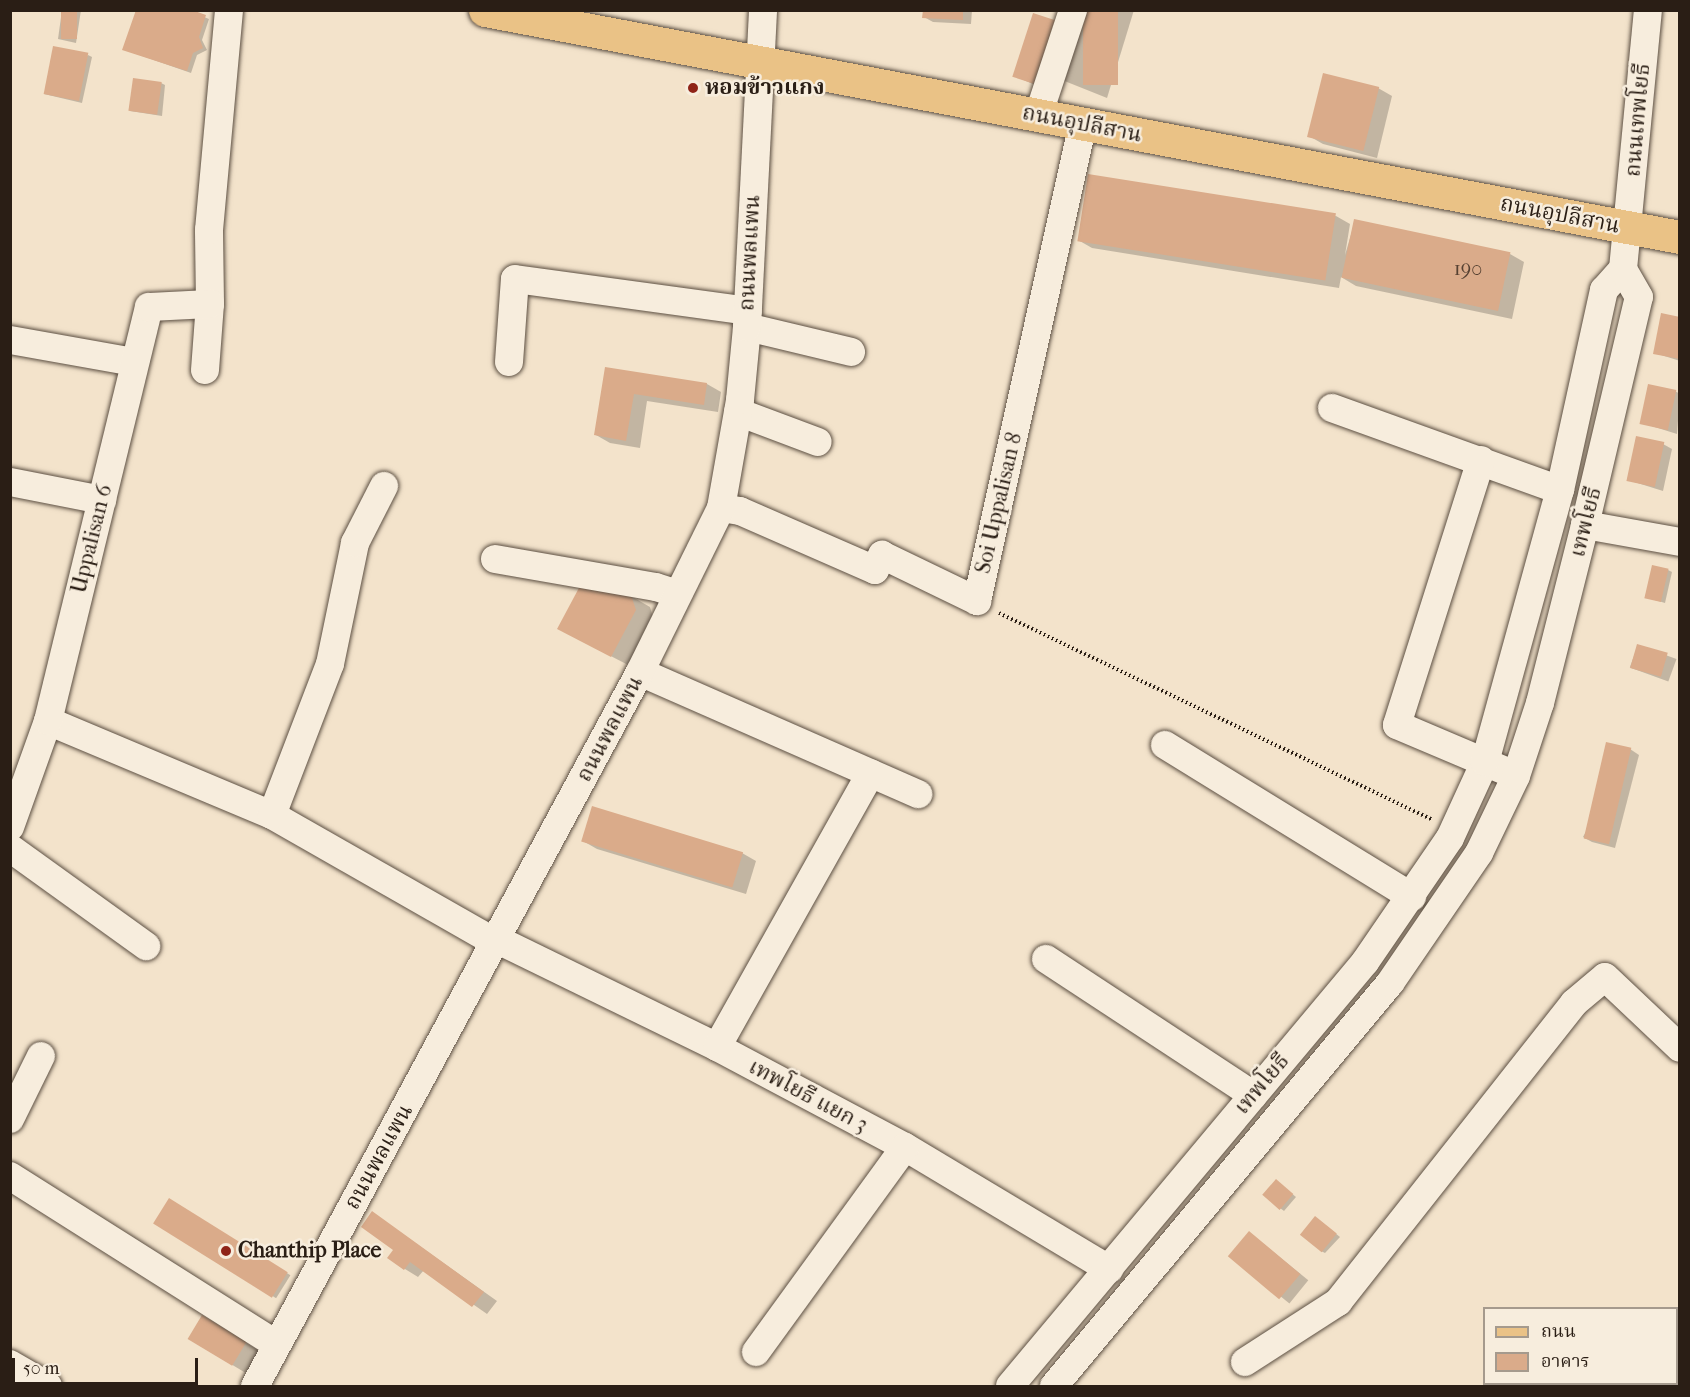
<!DOCTYPE html>
<meta charset="utf-8">
<style>
body{margin:0}
#map{position:relative;width:1690px;height:1397px;overflow:hidden;background:#f3e3cb;font-family:"IM FELL French Canon","Noto Serif Thai",serif}
div>[style]{position:absolute}
[style*='--x']{left:calc(var(--x)*1px);top:calc(var(--y)*1px);width:calc(var(--w)*1px);rotate:calc(var(--a)*1deg)}
.shadow>*{inset:0;background:#0003;transform-origin:0 0}
.building>*{inset:0;background:#daab8a;transform-origin:0 0}
.path>*{height:4px;margin-top:-2px;transform-origin:0;background:repeating-linear-gradient(90deg,#2a1e15 0 1.5px,transparent 0 4.5px)}
.roads{filter:drop-shadow(0 0 2px #5c4f42) drop-shadow(0 0 2px #5c4f42)}
.minor>*{height:28px;margin:-14px;padding:0 14px;transform-origin:14px;border-radius:14px;background:#f7eddd}
.major>*{height:33px;margin:-16.5px;padding:0 16.5px;transform-origin:16.5px;border-radius:16.5px;background:#eac286}
.dots>*{width:16px;height:16px;translate:-50% -50%;box-sizing:border-box;border:3px solid #f7eddd;border-radius:50%}
span{translate:-50% -50%;white-space:nowrap;text-align:center;line-height:1.15;-webkit-text-stroke:5px #f7eddd;paint-order:stroke}
.number-label{font-size:20px;color:#564132}
.number-label span{-webkit-text-stroke-width:0}
.poi-label{font-size:22px;color:#2a1e15;font-weight:700}
.left{translate:0 -50%;text-align:left}
.street-label{font-size:22px;color:#2a1e15}
.frame{position:absolute;inset:0;border:12px solid #2a1e15;pointer-events:none}
.legend{position:absolute;left:1483px;top:1307px;width:195px;height:78px;box-sizing:border-box;background:#f7eddd;border:2px solid #a59a8d;margin:0;padding:8px 10px;list-style:none;font-size:18px;color:#2a1e15}
.legend li{display:flex;align-items:center;gap:12px;height:30px}
.legend b{width:30px;border:2px solid #a59a8d}
.scale{position:absolute;left:12px;top:1358px;width:186px;height:27px;box-sizing:border-box;border:3px solid #2a1e15;border-top:0;padding-left:8px;font-size:18px;line-height:21px;white-space:nowrap;color:#2a1e15;-webkit-text-stroke:4px #f7eddd;paint-order:stroke}
</style>
<div id="map">
<div class="shadow">
<div style="clip-path:polygon(62px 10px,81px 10px,76px 43px,58px 39px)"></div>
<div style="clip-path:polygon(187px 10px,209px 19px,202px 40px,207px 50px,197px 55px,191px 73px,128px 51px)"></div>
<div style="clip-path:polygon(924px 10px,972px 10px,971px 24px,933px 22px,924px 17px)"></div>
<div style="clip-path:polygon(1084px 10px,1134px 10px,1107px 98px,1062px 80px)"></div>
<div style="clip-path:polygon(1034px 15px,1054px 93px,1014px 76px)"></div>
<div style="clip-path:polygon(88px 55px,92px 57px,82px 103px,44px 94px)"></div>
<div style="clip-path:polygon(161px 83px,165px 85px,162px 116px,130px 111px)"></div>
<div style="clip-path:polygon(1378px 88px,1392px 96px,1377px 158px,1323px 144px,1309px 136px)"></div>
<div style="clip-path:polygon(1336px 216px,1350px 224px,1345px 255px,1355px 221px,1510px 254px,1524px 262px,1512px 319px,1356px 286px,1341px 277px,1339px 288px,1092px 248px,1078px 240px)"></div>
<div style="clip-path:polygon(1680px 318px,1680px 361px,1655px 353px)"></div>
<div style="clip-path:polygon(606px 368px,707px 384px,721px 392px,718px 412px,647px 401px,640px 448px,610px 443px,596px 435px)"></div>
<div style="clip-path:polygon(1675px 391px,1680px 394px,1677px 434px,1642px 423px)"></div>
<div style="clip-path:polygon(1663px 444px,1672px 449px,1663px 491px,1628px 480px)"></div>
<div style="clip-path:polygon(1668px 570px,1672px 572px,1665px 603px,1645px 597px)"></div>
<div style="clip-path:polygon(631px 596px,650px 607px,654px 621px,630px 666px,578px 639px)"></div>
<div style="left:1638px;top:645px;width:41px;height:24px;rotate:20deg"></div>
<div style="clip-path:polygon(1630px 749px,1639px 755px,1615px 848px,1592px 842px,1583px 837px)"></div>
<div style="clip-path:polygon(583px 841px,742px 853px,756px 861px,746px 894px,597px 849px)"></div>
<div style="clip-path:polygon(1280px 1184px,1296px 1197px,1284px 1211px,1280px 1208px)"></div>
<div style="left:170px;top:1200px;width:142px;height:27px;rotate:32deg"></div>
<div style="clip-path:polygon(373px 1213px,497px 1301px,487px 1314px,424px 1270px,418px 1277px,405px 1269px)"></div>
<div style="clip-path:polygon(1319px 1220px,1340px 1237px,1325px 1253px,1321px 1251px)"></div>
<div style="left:1250px;top:1233px;width:75px;height:30px;rotate:39deg"></div>
<div style="left:203px;top:1317px;width:66px;height:26px;rotate:31deg"></div>
</div>
<div class="building">
<div style="left:61px;top:10px;width:16px;height:29px"></div>
<div style="clip-path:polygon(136px 10px,192px 10px,206px 15px,199px 37px,203px 48px,193px 53px,187px 71px,122px 50px)"></div>
<div style="clip-path:polygon(923px 10px,963px 10px,963px 20px,922px 18px)"></div>
<div style="left:1083px;top:10px;width:35px;height:75px"></div>
<div style="left:1033px;top:13px;width:29px;height:67px;rotate:18deg"></div>
<div style="left:53px;top:46px;width:36px;height:49px;rotate:11deg"></div>
<div style="left:1323px;top:73px;width:58px;height:66px;rotate:14deg"></div>
<div style="left:133px;top:78px;width:29px;height:33px;rotate:8deg"></div>
<div style="left:1088px;top:174px;width:251px;height:68px;rotate:9deg"></div>
<div style="left:1354px;top:219px;width:160px;height:60px;rotate:12deg"></div>
<div style="clip-path:polygon(1661px 313px,1680px 317px,1680px 359px,1653px 354px)"></div>
<div style="clip-path:polygon(605px 367px,707px 383px,704px 405px,634px 394px,626px 441px,594px 435px)"></div>
<div style="left:1648px;top:384px;width:29px;height:41px;rotate:12deg"></div>
<div style="left:1636px;top:436px;width:29px;height:46px;rotate:12deg"></div>
<div style="left:1652px;top:565px;width:17px;height:34px;rotate:13deg"></div>
<div style="clip-path:polygon(580px 586px,631px 595px,636px 610px,611px 657px,557px 629px)"></div>
<div style="left:1637px;top:644px;width:32px;height:25px;rotate:16deg"></div>
<div style="left:1606px;top:742px;width:26px;height:99px;rotate:13deg"></div>
<div style="left:592px;top:806px;width:158px;height:37px;rotate:17deg"></div>
<div style="left:1276px;top:1179px;width:23px;height:21px;rotate:41deg"></div>
<div style="left:169px;top:1198px;width:140px;height:30px;rotate:32deg"></div>
<div style="clip-path:polygon(372px 1211px,484px 1292px,472px 1307px,410px 1262px,404px 1270px,387px 1258px,393px 1250px,361px 1227px)"></div>
<div style="left:1315px;top:1216px;width:28px;height:24px;rotate:39deg"></div>
<div style="left:1249px;top:1231px;width:67px;height:33px;rotate:40deg"></div>
<div style="left:202px;top:1315px;width:52px;height:28px;rotate:31deg"></div>
</div>
<div class="path">
<div style="--x:999;--y:613;--w:479;--a:25.5"></div>
</div>
<div class="roads">
<div class="minor">
<div style="--x:1038;--y:116;--w:112;--a:-71.7"></div>
<div style="--x:747;--y:327;--w:107;--a:13.5"></div>
<div style="--x:10;--y:340;--w:126;--a:10.1"></div>
<div style="--x:509;--y:362;--w:83;--a:-85.9"></div>
<div style="--x:515;--y:279;--w:235;--a:7.8"></div>
<div style="--x:205;--y:370;--w:66;--a:-85.7"></div>
<div style="--x:210;--y:304;--w:74;--a:-90.8"></div>
<div style="--x:209;--y:230;--w:221;--a:-84.8"></div>
<div style="--x:1332;--y:408;--w:242;--a:19.8"></div>
<div style="--x:738;--y:412;--w:85;--a:20.6"></div>
<div style="--x:1481;--y:460;--w:278;--a:107.6"></div>
<div style="--x:1397;--y:725;--w:115;--a:23"></div>
<div style="--x:10;--y:482;--w:94;--a:11.1"></div>
<div style="--x:721;--y:508;--w:19;--a:9"></div>
<div style="--x:740;--y:511;--w:147;--a:23.6"></div>
<div style="--x:875;--y:570;--w:17;--a:-65"></div>
<div style="--x:882;--y:555;--w:106;--a:25.8"></div>
<div style="--x:977;--y:601;--w:489;--a:-77.5"></div>
<div style="--x:1585;--y:525;--w:97;--a:10.1"></div>
<div style="--x:495;--y:559;--w:163;--a:9.9"></div>
<div style="--x:656;--y:587;--w:22;--a:18"></div>
<div style="--x:640;--y:672;--w:304;--a:23.7"></div>
<div style="--x:48;--y:721;--w:243;--a:22.8"></div>
<div style="--x:272;--y:815;--w:258;--a:29.7"></div>
<div style="--x:1165;--y:745;--w:290;--a:31.6"></div>
<div style="--x:272;--y:815;--w:162;--a:-69"></div>
<div style="--x:330;--y:664;--w:124;--a:-78.3"></div>
<div style="--x:355;--y:543;--w:64;--a:-63"></div>
<div style="--x:10;--y:827;--w:113;--a:-70.3"></div>
<div style="--x:48;--y:721;--w:426;--a:-76.3"></div>
<div style="--x:149;--y:307;--w:61;--a:-2.8"></div>
<div style="--x:10;--y:848;--w:168;--a:35.8"></div>
<div style="--x:498;--y:940;--w:244;--a:26"></div>
<div style="--x:717;--y:1047;--w:213;--a:28"></div>
<div style="--x:905;--y:1147;--w:238;--a:30.9"></div>
<div style="--x:1046;--y:959;--w:248;--a:33.3"></div>
<div style="--x:717;--y:1047;--w:314;--a:-60.7"></div>
<div style="--x:10;--y:1119;--w:70;--a:-63.8"></div>
<div style="--x:10;--y:1176;--w:315;--a:32.3"></div>
<div style="--x:756;--y:1352;--w:253;--a:-54"></div>
<div style="--x:1245;--y:1362;--w:111;--a:-32.8"></div>
<div style="--x:1338;--y:1302;--w:381;--a:-51.7"></div>
<div style="--x:1574;--y:1003;--w:40;--a:-40"></div>
<div style="--x:1605;--y:977;--w:103;--a:43.4"></div>
<div style="--x:10;--y:1364;--w:44;--a:30.1"></div>
<div style="--x:255;--y:1386;--w:811;--a:-61.67"></div>
<div style="--x:640;--y:672;--w:183;--a:-63.7"></div>
<div style="--x:721;--y:508;--w:110;--a:-80"></div>
<div style="--x:740;--y:400;--w:73;--a:-84.5"></div>
<div style="--x:747;--y:327;--w:317;--a:-87.1"></div>
<div style="--x:1010;--y:1386;--w:553;--a:-50.06"></div>
<div style="--x:1365;--y:962;--w:150;--a:-55.6"></div>
<div style="--x:1450;--y:838;--w:84;--a:-65.3"></div>
<div style="--x:1485;--y:762;--w:282;--a:-74.6"></div>
<div style="--x:1560;--y:490;--w:205;--a:-77.6"></div>
<div style="--x:1604;--y:290;--w:28;--a:-48"></div>
<div style="--x:1623;--y:269;--w:260;--a:-84.5"></div>
<div style="--x:1054;--y:1386;--w:525;--a:-50.18"></div>
<div style="--x:1390;--y:983;--w:158;--a:-55.6"></div>
<div style="--x:1479;--y:853;--w:85;--a:-64.3"></div>
<div style="--x:1516;--y:776;--w:77;--a:-71.8"></div>
<div style="--x:1540;--y:703;--w:184;--a:-75.8"></div>
<div style="--x:1585;--y:525;--w:234;--a:-76.7"></div>
<div style="--x:1639;--y:297;--w:32;--a:-120"></div>
</div>
<div class="major">
<div style="--x:485;--y:10;--w:1216;--a:10.76"></div>
</div>
</div>
<div class="dots">
<div style="left:693px;top:88px;background:#8f2418"></div>
<div style="left:226px;top:1251px;background:#8f2418"></div>
</div>
<div class="number-label">
<span style="left:1468px;top:268px">190</span>
</div>
<div class="poi-label">
<span class="left" style="left:705px;top:88px">หอมข้าวแกง</span>
<span class="left" style="left:238px;top:1251px">Chanthip Place</span>
</div>
<div class="street-label">
<span style="left:1638px;top:120px;rotate:-85deg">ถนนเทพโยธี</span>
<span style="left:1082px;top:124px;rotate:11deg">ถนนอุปลีสาน</span>
<span style="left:1560px;top:215px;rotate:11deg">ถนนอุปลีสาน</span>
<span style="left:750px;top:253px;rotate:-87deg">ถนนพลแพน</span>
<span style="left:999px;top:503px;rotate:-77deg">Soi Uppalisan 8</span>
<span style="left:1586px;top:522px;rotate:-76deg">เทพโยธี</span>
<span style="left:92px;top:539px;rotate:-76deg">Uppalisan 6</span>
<span style="left:610px;top:729px;rotate:-62deg">ถนนพลแพน</span>
<span style="left:1262px;top:1084px;rotate:-50deg">เทพโยธี</span>
<span style="left:808px;top:1096px;rotate:28deg">เทพโยธี แยก 3</span>
<span style="left:379px;top:1157px;rotate:-61deg">ถนนพลแพน</span>
</div>
<div class="frame"></div>
<ul class="legend">
<li><b style="height:8px;background:#eac286"></b>ถนน</li>
<li><b style="height:16px;background:#daab8a"></b>อาคาร</li>
</ul>
<div class="scale">50 m</div>
</div>
